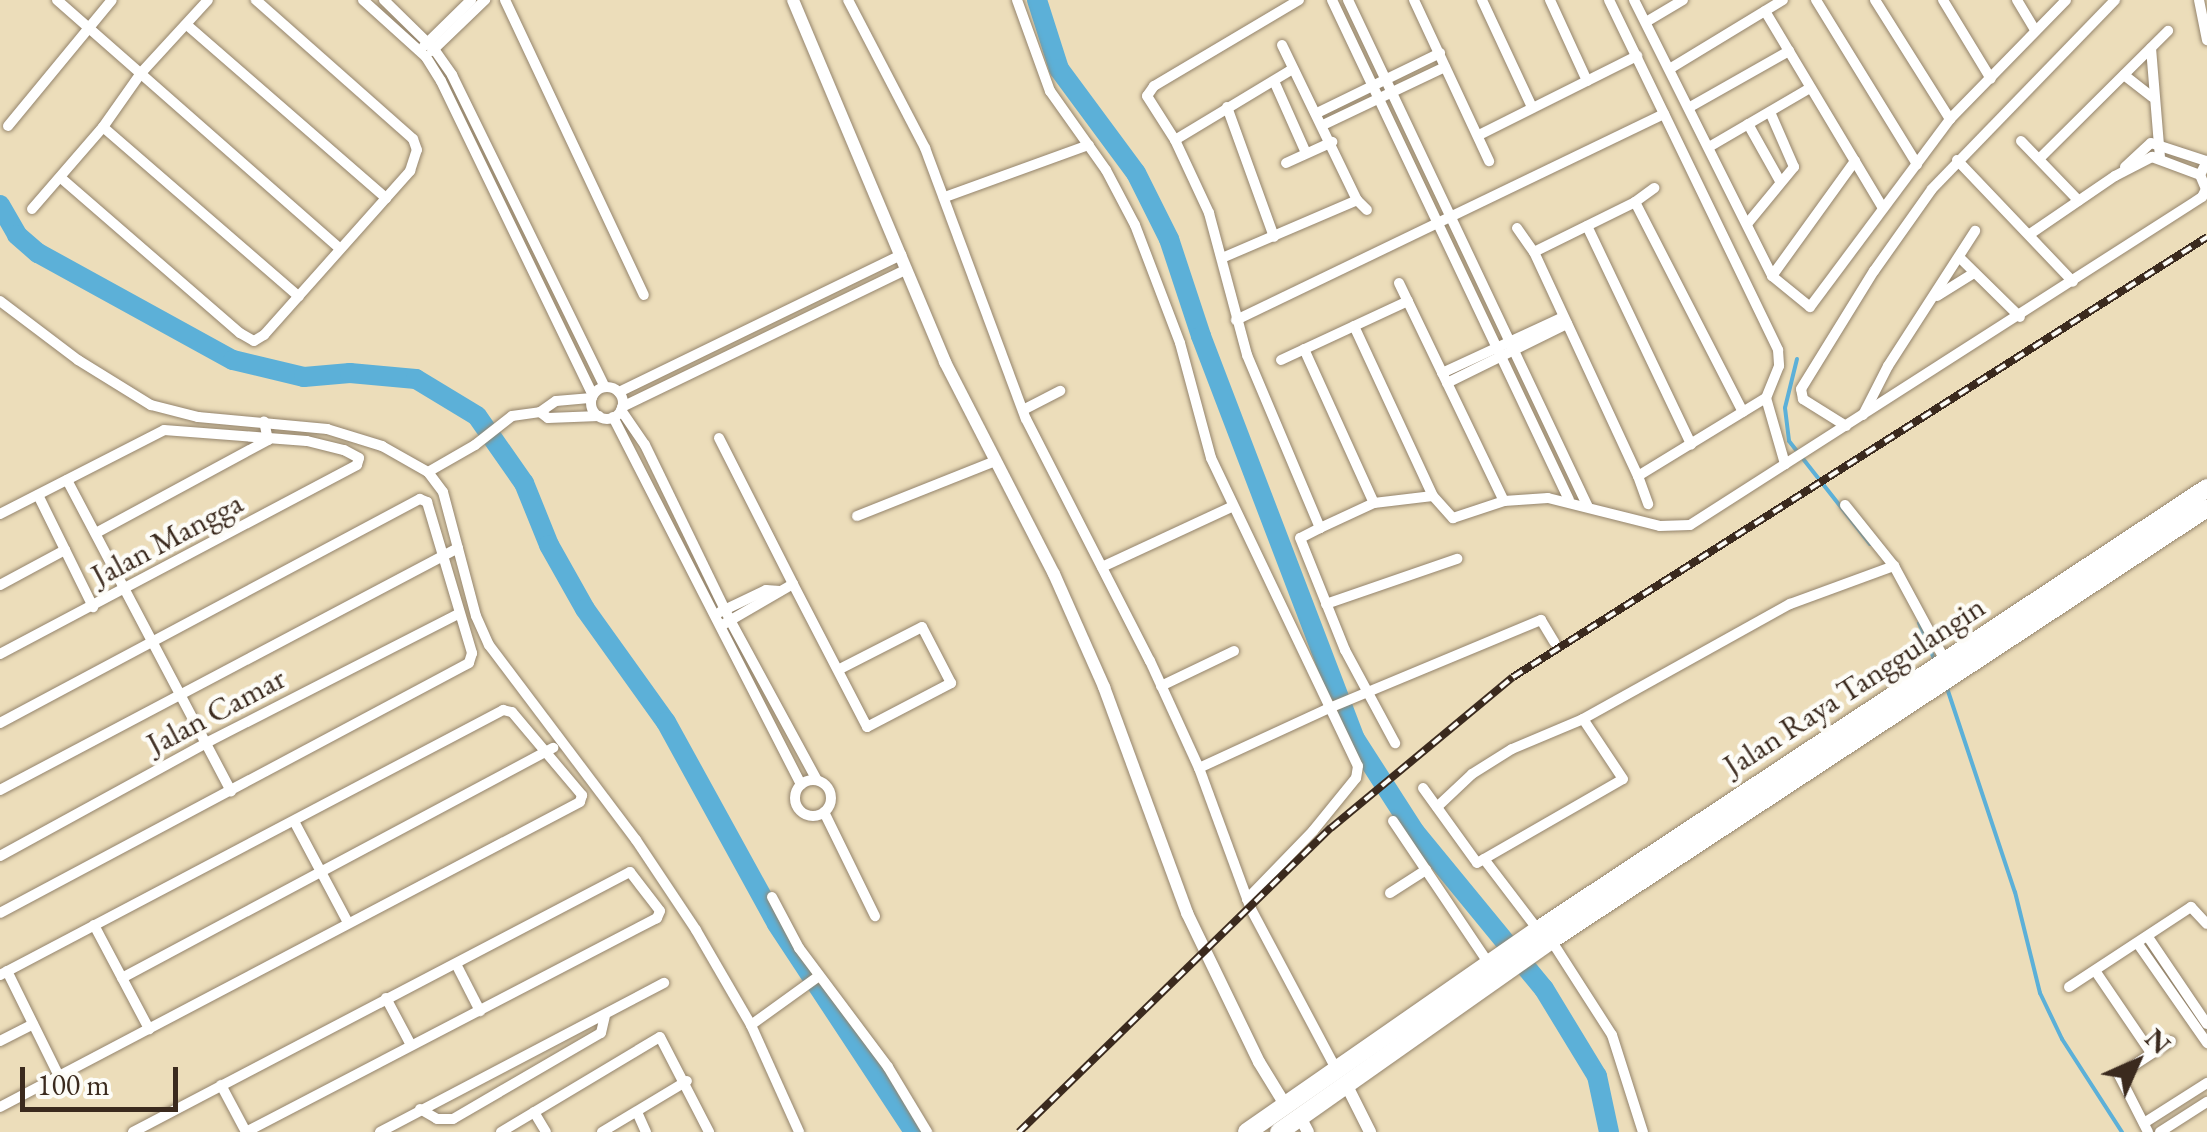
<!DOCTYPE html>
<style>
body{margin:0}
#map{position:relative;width:2207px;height:1132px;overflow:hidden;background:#ecddba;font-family:"EB Garamond",serif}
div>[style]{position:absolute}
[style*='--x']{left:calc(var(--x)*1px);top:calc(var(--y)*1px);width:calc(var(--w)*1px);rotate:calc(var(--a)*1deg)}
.stream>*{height:4px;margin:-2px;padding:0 2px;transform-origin:2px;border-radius:2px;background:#5cb0d8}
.river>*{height:20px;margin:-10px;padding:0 10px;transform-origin:10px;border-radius:10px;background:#5cb0d8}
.roads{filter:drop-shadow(0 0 2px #94846c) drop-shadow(0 0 2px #94846c)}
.minor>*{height:10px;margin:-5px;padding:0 5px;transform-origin:5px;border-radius:5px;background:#fff}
.minor>.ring{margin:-5px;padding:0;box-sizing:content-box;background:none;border:10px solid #fff;border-radius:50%}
.tertiary>*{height:12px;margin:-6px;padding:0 6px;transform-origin:6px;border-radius:6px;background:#fff}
.trunk>*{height:18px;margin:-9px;padding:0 9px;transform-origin:9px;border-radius:9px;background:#fff}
.rail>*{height:8px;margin-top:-4px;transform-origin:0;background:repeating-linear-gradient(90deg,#fdfcf7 0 11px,#3b2a1e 0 22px);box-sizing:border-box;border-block:2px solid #3b2a1e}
span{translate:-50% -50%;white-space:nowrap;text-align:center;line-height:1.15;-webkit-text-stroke:9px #fdfcf7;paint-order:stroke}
.street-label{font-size:32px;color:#3b2a1e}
.north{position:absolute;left:2087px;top:1012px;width:100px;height:100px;-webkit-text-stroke:8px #fdfcf7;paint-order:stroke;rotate:45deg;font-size:28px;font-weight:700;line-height:40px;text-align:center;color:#3b2a1e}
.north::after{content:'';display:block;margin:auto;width:35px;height:45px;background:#3b2a1e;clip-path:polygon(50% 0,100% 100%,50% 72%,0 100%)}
.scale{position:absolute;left:20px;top:1067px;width:158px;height:45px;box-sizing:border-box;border:5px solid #3b2a1e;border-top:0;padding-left:12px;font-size:30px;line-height:35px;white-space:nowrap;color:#3b2a1e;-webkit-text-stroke:8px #fdfcf7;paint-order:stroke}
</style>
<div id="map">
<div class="stream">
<div style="--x:1797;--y:359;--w:50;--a:103.8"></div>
<div style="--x:1785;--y:408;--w:33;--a:83"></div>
<div style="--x:1789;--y:441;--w:131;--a:51.8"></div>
<div style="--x:1919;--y:623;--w:41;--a:67.2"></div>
<div style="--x:1947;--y:688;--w:215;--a:71.6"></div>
<div style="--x:2015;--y:892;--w:104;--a:76.1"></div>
<div style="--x:2040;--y:993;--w:51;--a:64.4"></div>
<div style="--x:2062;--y:1039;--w:111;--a:57.2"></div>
</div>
<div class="river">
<div style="--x:1037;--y:0;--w:72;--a:72.3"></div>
<div style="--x:1059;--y:69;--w:129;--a:53.5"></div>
<div style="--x:1136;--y:173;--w:74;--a:63.4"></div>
<div style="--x:1169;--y:239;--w:102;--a:71.7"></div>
<div style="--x:1201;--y:336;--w:431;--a:69.1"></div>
<div style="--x:1355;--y:739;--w:111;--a:57.2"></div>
<div style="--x:1415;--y:832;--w:203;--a:50.6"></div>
<div style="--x:1544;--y:989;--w:102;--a:58.7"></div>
<div style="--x:1597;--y:1076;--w:57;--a:77.9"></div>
<div style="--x:0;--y:205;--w:34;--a:60"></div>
<div style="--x:17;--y:235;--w:28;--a:41"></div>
<div style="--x:38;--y:253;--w:222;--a:28.8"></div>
<div style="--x:233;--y:360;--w:73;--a:13.5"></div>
<div style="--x:304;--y:377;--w:46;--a:-5"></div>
<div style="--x:350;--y:373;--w:66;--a:5.2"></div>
<div style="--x:416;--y:379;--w:71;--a:31.2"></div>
<div style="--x:477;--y:416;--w:82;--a:55"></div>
<div style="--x:524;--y:483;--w:67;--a:68"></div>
<div style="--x:549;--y:545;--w:73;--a:60.6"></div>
<div style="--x:585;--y:609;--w:139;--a:54.4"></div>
<div style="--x:666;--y:722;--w:230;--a:61.2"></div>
<div style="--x:777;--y:924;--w:249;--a:56.6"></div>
</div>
<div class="roads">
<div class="minor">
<div style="--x:57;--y:0;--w:376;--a:41.3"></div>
<div style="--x:363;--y:0;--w:85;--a:42.1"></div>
<div style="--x:426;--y:57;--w:28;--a:58"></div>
<div style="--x:441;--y:81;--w:349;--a:64.2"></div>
<div style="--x:384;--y:0;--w:70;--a:44.4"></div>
<div style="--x:434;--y:49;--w:32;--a:55"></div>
<div style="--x:452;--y:75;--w:347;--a:63.9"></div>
<div style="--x:505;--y:0;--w:326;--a:64.8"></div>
<div style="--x:848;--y:0;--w:167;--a:62.5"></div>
<div style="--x:925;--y:148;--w:289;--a:69.6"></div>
<div style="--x:1026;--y:419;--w:272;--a:62.9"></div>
<div style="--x:1150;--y:661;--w:118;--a:65.4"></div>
<div style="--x:1199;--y:768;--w:150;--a:69.8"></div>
<div style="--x:1251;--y:909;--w:183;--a:62"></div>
<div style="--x:1017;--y:0;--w:97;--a:70.1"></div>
<div style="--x:1050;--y:91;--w:97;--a:54.7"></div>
<div style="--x:1106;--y:170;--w:62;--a:62.2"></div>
<div style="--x:1135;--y:225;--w:126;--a:69.1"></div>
<div style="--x:1180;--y:343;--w:119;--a:74.9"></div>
<div style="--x:1211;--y:458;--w:341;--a:64.5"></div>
<div style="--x:1358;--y:766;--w:12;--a:99"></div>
<div style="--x:1356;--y:778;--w:68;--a:129.1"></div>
<div style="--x:1313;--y:831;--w:95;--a:134.1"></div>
<div style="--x:1299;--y:0;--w:169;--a:149.3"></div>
<div style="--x:1154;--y:86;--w:12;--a:125"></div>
<div style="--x:1147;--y:96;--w:52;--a:57.5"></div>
<div style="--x:1175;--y:140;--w:81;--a:65"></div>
<div style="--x:1209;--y:213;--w:147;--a:75"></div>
<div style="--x:1247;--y:355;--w:188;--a:67.1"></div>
<div style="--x:1320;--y:528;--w:60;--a:-24.8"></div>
<div style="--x:1374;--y:503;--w:59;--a:-6.8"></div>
<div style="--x:1433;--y:496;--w:30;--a:48"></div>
<div style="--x:1453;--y:518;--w:54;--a:-18.4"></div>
<div style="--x:1504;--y:501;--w:44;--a:-3.9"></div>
<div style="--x:1548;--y:498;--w:115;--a:14"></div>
<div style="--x:1660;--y:526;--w:30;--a:-2"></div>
<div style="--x:1690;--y:525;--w:608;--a:-32.64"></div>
<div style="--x:2202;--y:197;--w:9;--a:-63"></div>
<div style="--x:2206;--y:189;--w:15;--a:-113"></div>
<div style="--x:2200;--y:175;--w:16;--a:-63"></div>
<div style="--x:1332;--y:0;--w:553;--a:64.64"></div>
<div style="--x:1348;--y:0;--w:559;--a:64.67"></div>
<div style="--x:1414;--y:0;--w:178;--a:65"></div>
<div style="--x:1482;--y:0;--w:118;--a:65"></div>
<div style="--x:1550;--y:0;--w:89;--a:65.4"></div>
<div style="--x:1609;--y:0;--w:389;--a:64.2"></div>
<div style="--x:1778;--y:350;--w:16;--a:86"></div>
<div style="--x:1779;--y:366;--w:35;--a:112"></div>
<div style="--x:1766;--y:398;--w:69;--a:73.9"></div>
<div style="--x:1634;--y:0;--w:309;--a:63.4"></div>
<div style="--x:1772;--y:276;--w:49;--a:39.2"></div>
<div style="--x:1810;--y:307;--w:234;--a:-53.3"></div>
<div style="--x:1950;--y:119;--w:166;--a:-45.7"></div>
<div style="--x:1816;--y:0;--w:193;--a:58.4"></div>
<div style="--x:1875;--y:0;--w:141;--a:57.8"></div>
<div style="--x:1943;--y:0;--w:92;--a:58.7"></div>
<div style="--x:2017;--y:0;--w:35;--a:59"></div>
<div style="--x:2199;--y:0;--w:41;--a:78.7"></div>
<div style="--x:1765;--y:11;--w:230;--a:59.1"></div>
<div style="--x:1646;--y:22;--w:43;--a:-30.7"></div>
<div style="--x:187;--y:25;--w:264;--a:41"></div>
<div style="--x:1282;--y:45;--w:172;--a:64.2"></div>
<div style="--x:1357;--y:200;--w:14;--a:45"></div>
<div style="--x:424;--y:46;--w:66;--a:-44.4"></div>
<div style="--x:2151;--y:48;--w:109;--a:85.3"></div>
<div style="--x:432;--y:51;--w:74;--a:-43.9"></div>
<div style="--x:1671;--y:68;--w:131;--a:-31.3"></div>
<div style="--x:2124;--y:75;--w:36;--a:38"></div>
<div style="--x:1274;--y:81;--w:79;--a:66"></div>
<div style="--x:1227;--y:107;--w:138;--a:70.1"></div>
<div style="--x:1690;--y:107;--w:114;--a:-29.5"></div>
<div style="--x:1317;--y:113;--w:137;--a:-26"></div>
<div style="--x:1748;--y:124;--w:65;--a:60.7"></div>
<div style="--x:1323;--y:125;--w:135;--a:-25.4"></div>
<div style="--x:8;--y:126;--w:163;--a:-50.5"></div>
<div style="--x:103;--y:127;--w:259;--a:40.9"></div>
<div style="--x:1479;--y:135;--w:177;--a:-26.6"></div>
<div style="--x:1175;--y:140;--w:135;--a:-31.1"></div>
<div style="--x:2021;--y:141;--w:83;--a:46"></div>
<div style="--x:1709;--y:147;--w:117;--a:-30.3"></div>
<div style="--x:2039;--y:159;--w:182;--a:-44.8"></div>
<div style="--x:1957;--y:160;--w:168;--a:46.4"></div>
<div style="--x:1286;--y:163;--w:51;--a:-24.5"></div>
<div style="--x:2125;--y:167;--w:35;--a:-43"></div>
<div style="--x:2151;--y:143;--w:58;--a:18.1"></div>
<div style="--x:61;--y:178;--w:237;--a:40.9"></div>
<div style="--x:240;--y:333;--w:16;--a:30"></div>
<div style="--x:254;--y:341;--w:12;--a:-31"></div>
<div style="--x:264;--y:335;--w:220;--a:-48.3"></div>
<div style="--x:410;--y:171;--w:22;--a:-72"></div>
<div style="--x:417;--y:150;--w:12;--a:-110"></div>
<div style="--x:413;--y:139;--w:210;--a:-138.5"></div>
<div style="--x:945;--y:197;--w:153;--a:-19.9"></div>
<div style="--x:1635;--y:202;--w:236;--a:62.8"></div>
<div style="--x:32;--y:209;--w:108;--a:-49.1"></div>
<div style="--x:103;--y:127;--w:66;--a:-54.9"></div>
<div style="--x:141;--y:73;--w:99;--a:-47.5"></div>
<div style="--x:1747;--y:224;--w:74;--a:-50.5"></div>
<div style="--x:1794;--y:167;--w:60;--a:-113.6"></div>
<div style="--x:1587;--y:226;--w:242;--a:64.5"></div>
<div style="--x:1517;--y:228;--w:29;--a:55"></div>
<div style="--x:1534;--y:252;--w:247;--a:65.1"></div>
<div style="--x:1638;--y:476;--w:150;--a:-31.4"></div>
<div style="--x:2030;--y:234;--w:103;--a:-34.3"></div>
<div style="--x:2115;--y:176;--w:42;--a:-27.2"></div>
<div style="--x:2152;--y:157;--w:51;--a:20.6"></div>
<div style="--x:1534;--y:252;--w:113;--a:-26.3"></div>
<div style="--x:1635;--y:202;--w:24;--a:-36"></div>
<div style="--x:1222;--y:258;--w:147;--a:-23.2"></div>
<div style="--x:1960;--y:258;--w:84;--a:44.5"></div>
<div style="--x:1772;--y:276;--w:142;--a:-54.2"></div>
<div style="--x:1399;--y:283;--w:242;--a:64.3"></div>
<div style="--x:1937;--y:296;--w:44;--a:-31.9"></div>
<div style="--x:0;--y:301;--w:98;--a:37.1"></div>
<div style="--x:78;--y:360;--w:86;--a:31.7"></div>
<div style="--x:151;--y:405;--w:49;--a:14.3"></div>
<div style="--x:198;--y:417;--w:130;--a:5.3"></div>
<div style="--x:327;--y:429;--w:58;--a:17.2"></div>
<div style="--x:382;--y:446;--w:53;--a:29.5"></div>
<div style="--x:428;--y:472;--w:25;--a:53"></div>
<div style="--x:443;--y:492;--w:128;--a:75.1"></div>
<div style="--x:476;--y:616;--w:32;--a:66"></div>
<div style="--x:489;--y:645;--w:244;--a:53"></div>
<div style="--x:636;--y:840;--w:108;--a:56.3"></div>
<div style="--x:696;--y:930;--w:110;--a:59.9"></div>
<div style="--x:751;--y:1025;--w:117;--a:65.8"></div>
<div style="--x:1236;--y:320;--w:475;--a:-25.7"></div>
<div style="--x:1354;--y:326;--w:187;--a:65.1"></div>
<div style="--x:1304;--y:349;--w:169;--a:65.6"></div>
<div style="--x:1281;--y:360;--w:140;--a:-24.9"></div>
<div style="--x:1442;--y:373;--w:133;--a:-24.8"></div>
<div style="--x:1447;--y:383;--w:134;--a:-26.2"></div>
<div class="ring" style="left:591px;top:387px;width:22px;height:22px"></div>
<div style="--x:619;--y:392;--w:314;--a:-25.9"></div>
<div style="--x:622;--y:407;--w:314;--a:-25.8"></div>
<div style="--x:621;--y:410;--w:42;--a:55.6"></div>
<div style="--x:645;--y:445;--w:195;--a:64.1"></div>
<div style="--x:730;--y:620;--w:182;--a:61.5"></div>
<div style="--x:1023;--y:410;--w:42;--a:-27.2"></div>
<div style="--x:540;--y:412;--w:10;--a:37"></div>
<div style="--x:548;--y:418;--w:51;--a:-2.2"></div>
<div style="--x:1863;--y:415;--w:55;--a:-63"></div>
<div style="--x:1888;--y:366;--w:161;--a:-57.2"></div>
<div style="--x:613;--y:417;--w:413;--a:62.9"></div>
<div style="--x:1846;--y:426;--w:51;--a:-147.9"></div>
<div style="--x:1803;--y:399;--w:10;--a:-101"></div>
<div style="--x:1801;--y:389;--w:139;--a:-58.3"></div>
<div style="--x:1874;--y:271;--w:100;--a:-54.7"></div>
<div style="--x:1932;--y:189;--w:263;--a:-45.9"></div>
<div style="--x:719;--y:438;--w:164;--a:63.1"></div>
<div style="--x:793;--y:584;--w:80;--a:149.9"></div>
<div style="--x:428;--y:472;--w:54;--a:-29.9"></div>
<div style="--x:475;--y:445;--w:47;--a:-38.1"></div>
<div style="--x:512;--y:416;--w:28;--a:-8"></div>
<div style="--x:540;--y:412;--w:19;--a:-35"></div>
<div style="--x:556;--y:401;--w:36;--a:-5"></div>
<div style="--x:1638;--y:476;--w:30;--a:70"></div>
<div style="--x:67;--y:480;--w:352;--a:62.2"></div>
<div style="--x:38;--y:495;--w:125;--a:63.8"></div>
<div style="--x:1845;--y:505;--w:78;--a:51.2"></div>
<div style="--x:1894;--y:566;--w:109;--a:61.6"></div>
<div style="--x:0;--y:514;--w:184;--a:-27.1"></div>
<div style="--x:164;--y:430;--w:143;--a:4.4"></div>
<div style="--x:307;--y:441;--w:38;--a:14"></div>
<div style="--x:344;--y:450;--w:17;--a:28"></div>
<div style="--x:359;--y:458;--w:7;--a:106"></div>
<div style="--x:357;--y:465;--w:404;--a:152.1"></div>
<div style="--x:857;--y:516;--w:149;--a:-21.7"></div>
<div style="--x:1320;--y:528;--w:22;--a:153"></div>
<div style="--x:1300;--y:538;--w:121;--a:68.1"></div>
<div style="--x:1345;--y:650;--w:106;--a:61.7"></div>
<div style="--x:96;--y:533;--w:196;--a:-28.4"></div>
<div style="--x:268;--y:440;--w:19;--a:-102"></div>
<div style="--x:1102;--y:567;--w:142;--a:-24.9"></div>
<div style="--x:793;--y:584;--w:161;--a:62.6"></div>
<div style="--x:867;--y:727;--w:95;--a:-27.6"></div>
<div style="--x:951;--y:683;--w:63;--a:-117.4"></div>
<div style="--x:922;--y:627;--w:94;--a:152.9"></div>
<div style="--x:0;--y:585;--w:74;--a:-28.3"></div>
<div style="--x:1326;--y:604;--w:139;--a:-19"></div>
<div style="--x:720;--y:612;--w:51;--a:-25.6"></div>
<div style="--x:766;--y:590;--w:14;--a:4"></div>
<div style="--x:1161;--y:686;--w:81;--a:-25.6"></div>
<div style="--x:0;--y:723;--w:476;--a:-28.1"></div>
<div style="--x:420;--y:499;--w:8;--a:23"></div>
<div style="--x:427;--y:502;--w:158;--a:73.4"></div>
<div style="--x:472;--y:653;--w:10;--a:107"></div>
<div style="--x:469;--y:663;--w:531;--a:151.94"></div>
<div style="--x:1199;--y:768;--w:141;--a:-24.7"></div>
<div style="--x:1327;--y:709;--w:232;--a:-22.6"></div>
<div style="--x:1541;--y:620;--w:26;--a:59"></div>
<div class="ring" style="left:795px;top:780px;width:26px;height:26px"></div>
<div style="--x:1423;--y:788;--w:92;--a:54.2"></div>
<div style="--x:1477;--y:863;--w:168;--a:-29.9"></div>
<div style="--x:1623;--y:779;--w:72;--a:-123.7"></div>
<div style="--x:0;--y:790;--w:518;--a:-27.85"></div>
<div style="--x:1437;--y:807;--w:48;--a:-43.3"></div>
<div style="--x:1472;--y:774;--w:47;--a:-32"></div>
<div style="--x:1512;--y:749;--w:77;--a:-22.9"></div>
<div style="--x:1583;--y:719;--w:237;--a:-29.1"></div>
<div style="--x:1790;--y:604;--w:111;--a:-20.1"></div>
<div style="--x:824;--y:812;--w:116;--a:63.9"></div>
<div style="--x:1393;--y:821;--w:172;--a:56.1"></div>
<div style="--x:295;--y:823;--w:111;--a:62"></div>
<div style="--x:0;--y:856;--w:235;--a:-28.7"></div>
<div style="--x:206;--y:743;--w:283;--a:-27.1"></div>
<div style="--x:1484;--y:859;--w:89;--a:52.7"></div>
<div style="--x:1390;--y:893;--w:43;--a:-32.6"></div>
<div style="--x:772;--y:897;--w:58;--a:62.1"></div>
<div style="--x:799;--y:948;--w:149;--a:53.2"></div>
<div style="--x:888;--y:1067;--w:76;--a:59"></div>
<div style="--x:94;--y:925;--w:118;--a:62.1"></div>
<div style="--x:2148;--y:937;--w:105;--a:55.9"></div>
<div style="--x:1551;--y:940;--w:113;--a:57.3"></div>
<div style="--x:1612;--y:1035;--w:102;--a:72.3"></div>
<div style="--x:2138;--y:944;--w:121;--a:55.1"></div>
<div style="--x:456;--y:964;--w:53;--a:62.9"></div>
<div style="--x:7;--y:971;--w:117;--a:63.7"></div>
<div style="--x:2096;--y:972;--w:98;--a:55.8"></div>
<div style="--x:0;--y:975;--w:569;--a:-27.78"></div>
<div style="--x:503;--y:710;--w:9;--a:13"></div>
<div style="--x:512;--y:712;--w:109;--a:49.9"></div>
<div style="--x:582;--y:795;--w:7;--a:106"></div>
<div style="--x:580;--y:802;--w:655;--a:152.26"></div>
<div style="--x:122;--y:978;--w:489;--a:-28.1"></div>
<div style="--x:2069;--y:987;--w:146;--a:-33.3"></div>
<div style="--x:2191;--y:907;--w:23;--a:47"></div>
<div style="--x:386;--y:998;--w:53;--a:62"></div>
<div style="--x:751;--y:1025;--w:84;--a:-35.8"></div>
<div style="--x:0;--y:1041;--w:37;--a:-27"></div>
<div style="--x:221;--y:1085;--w:53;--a:62"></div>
<div style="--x:420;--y:1109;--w:20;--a:30"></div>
<div style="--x:437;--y:1119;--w:16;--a:0"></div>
<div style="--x:453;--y:1119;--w:171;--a:-30.2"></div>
<div style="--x:601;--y:1033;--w:17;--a:-77"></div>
<div style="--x:534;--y:1112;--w:23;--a:59"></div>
<div style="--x:637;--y:1112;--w:22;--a:66"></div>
<div style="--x:2144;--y:1123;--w:75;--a:-32.4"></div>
<div style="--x:133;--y:1132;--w:561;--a:-27.62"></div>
<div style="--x:630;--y:872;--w:49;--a:52.4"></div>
<div style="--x:660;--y:911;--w:8;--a:113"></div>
<div style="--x:657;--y:918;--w:463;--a:152.5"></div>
<div style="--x:380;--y:1132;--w:321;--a:-27.7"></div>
<div style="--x:501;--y:1132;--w:185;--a:-30.9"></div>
<div style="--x:660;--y:1037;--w:107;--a:62.7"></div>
<div style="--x:602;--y:1132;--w:99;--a:-31"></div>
<div style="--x:2148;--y:1132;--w:64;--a:-117"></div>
<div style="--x:2119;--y:1075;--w:62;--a:-33.2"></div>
<div style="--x:2160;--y:1132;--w:56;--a:-32.6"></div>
</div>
<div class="tertiary">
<div style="--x:793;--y:0;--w:393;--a:67.2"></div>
<div style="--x:945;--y:362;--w:238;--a:62.8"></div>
<div style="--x:1054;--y:574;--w:124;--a:66.1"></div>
<div style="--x:1104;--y:687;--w:241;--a:69.8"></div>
<div style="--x:1187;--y:913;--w:165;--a:64.2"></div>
<div style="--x:1259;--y:1062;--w:52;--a:58.5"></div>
<div style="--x:1346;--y:1084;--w:54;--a:63.4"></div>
<div style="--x:1300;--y:1117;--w:17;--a:62"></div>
</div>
<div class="trunk">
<div style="--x:1247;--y:1132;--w:354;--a:-34.8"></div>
<div style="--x:1538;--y:930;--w:802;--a:-33.45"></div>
<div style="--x:1279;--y:1132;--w:333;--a:-35.2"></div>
<div style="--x:1551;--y:940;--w:785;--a:-33.37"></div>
</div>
</div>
<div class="rail">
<div style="--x:1019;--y:1132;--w:436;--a:-44.3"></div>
<div style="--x:1331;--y:828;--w:236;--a:-39.7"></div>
<div style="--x:1513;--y:677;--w:822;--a:-32.37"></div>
</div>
<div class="street-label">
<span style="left:167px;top:539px;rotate:-28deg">Jalan Mangga</span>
<span style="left:1854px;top:686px;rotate:-33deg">Jalan Raya Tanggulangin</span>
<span style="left:216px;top:711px;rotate:-28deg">Jalan Camar</span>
</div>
<div class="north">N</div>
<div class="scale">100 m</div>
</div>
